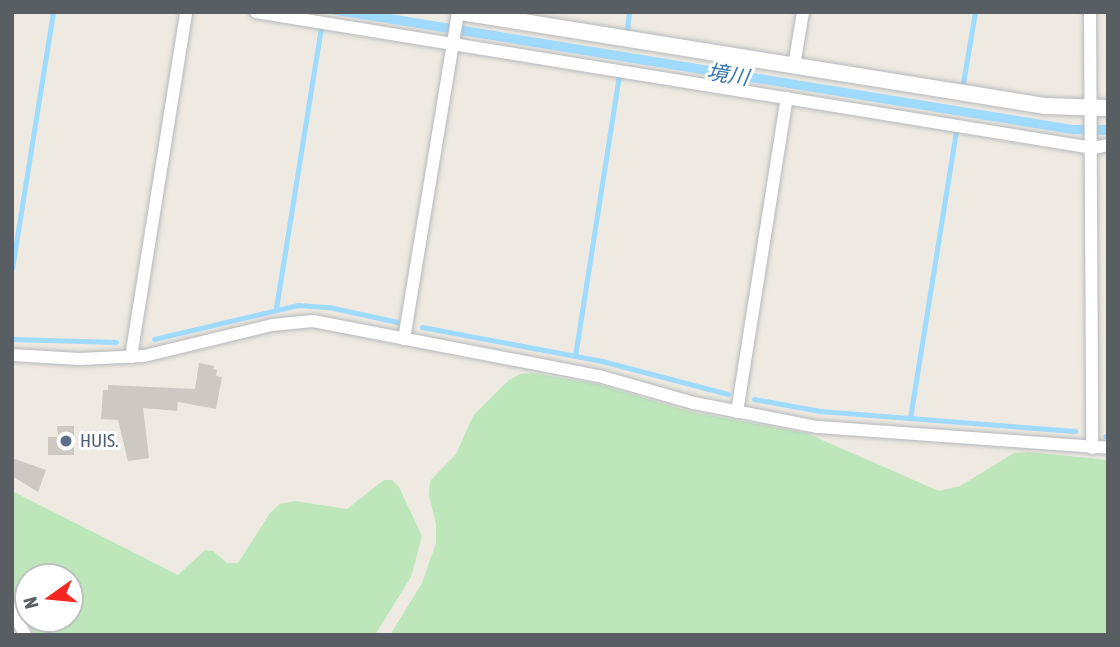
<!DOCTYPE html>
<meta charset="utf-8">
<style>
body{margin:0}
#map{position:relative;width:1120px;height:647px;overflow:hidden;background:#eeeae1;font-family:"Asap Condensed","Noto Sans JP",sans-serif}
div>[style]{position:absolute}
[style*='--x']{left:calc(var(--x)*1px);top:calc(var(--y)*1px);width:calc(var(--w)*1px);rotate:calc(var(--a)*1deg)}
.green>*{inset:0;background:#bde7bb}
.water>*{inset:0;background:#9fdaff}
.stream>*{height:5px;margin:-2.5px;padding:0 2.5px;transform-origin:2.5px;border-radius:2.5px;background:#9fdaff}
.building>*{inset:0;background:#cdc8c2}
.roads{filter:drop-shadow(0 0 2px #b4b8bc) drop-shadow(0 0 2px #b4b8bc)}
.minor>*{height:12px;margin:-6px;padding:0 6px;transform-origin:6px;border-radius:6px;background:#fff}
.tertiary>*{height:16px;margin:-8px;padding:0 8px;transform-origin:8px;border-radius:8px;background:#fff}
.dots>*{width:19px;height:19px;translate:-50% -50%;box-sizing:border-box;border:4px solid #fff;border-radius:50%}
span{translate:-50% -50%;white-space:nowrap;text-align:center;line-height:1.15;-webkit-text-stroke:6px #fff;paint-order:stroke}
.service-label{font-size:19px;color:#4e5e75}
.left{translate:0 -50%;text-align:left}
.water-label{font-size:21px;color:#3576ad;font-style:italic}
.frame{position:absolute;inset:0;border:14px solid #595e63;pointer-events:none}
.north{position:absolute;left:14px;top:563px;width:70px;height:70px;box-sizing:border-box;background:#fff;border:2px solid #bdbfc1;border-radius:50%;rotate:255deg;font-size:19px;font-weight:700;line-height:28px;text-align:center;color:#595e63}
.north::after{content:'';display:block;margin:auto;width:24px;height:32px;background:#f32621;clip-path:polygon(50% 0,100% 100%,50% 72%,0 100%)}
</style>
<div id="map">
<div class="green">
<div style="clip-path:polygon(532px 373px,597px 384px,692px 412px,806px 433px,939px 491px,960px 486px,1014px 453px,1030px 452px,1108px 460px,1108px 635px,390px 635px,422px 583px,436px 543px,436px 524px,429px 495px,430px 481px,456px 454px,473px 416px,509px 380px,520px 374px)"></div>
<div style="clip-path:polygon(evenodd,384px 480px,392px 480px,399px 487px,422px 536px,411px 577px,375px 635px,35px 635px,21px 606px,12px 596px,12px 491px,178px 575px,205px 550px,213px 551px,227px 563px,238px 563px,270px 513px,280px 504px,295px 501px,347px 509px,384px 480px,28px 577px,70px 577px,70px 619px,28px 619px,28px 577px)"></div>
</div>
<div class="water">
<div style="clip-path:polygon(318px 12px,378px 12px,1073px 125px,1108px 125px,1108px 135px,1072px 134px)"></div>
</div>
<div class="stream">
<div style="--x:627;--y:29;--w:17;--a:-83"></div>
<div style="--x:963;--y:83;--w:72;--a:-80.4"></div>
<div style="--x:12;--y:268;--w:259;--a:-80.9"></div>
<div style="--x:276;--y:308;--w:284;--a:-80.9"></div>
<div style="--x:422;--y:327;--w:183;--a:10.7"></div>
<div style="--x:602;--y:361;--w:130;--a:14.7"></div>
<div style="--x:12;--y:339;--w:104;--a:1.7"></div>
<div style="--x:154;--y:339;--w:148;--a:-13.3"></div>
<div style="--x:298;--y:305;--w:31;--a:4"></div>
<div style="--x:329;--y:307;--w:70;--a:12.4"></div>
<div style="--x:575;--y:356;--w:283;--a:-81.1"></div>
<div style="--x:754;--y:399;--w:67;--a:10.3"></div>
<div style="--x:820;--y:411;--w:256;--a:4.5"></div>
<div style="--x:910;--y:418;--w:292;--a:-80.9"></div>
<div style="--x:1105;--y:436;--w:3;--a:0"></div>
</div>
<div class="building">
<div style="clip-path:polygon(199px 363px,214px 366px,213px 369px,217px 370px,216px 376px,222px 377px,216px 409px,178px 402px,177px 411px,143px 408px,149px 458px,128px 461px,118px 420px,101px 419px,103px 390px,108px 390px,108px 385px,195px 389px)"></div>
<div style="clip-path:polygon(57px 426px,74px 426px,74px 455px,48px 455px,48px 437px,58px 437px)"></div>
<div style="clip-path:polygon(12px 458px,46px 470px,38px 492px,12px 476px)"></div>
</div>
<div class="roads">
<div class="minor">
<div style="--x:256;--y:12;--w:848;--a:9.23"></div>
<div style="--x:1093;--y:148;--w:15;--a:-11"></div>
<div style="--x:1090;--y:12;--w:436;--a:89.7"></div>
<div style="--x:794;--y:66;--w:55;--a:-80.5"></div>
<div style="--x:404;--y:339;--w:331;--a:-80.6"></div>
<div style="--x:12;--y:355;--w:67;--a:3.4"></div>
<div style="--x:79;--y:359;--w:65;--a:-2.6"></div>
<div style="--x:144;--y:356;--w:132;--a:-13.6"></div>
<div style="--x:272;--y:325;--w:41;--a:-5.6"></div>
<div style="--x:313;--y:321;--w:291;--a:10.9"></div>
<div style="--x:599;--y:376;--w:99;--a:15.9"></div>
<div style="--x:694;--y:403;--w:126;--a:11"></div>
<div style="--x:818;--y:427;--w:291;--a:4.1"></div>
<div style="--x:131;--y:357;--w:349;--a:-80.9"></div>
<div style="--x:737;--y:412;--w:318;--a:-81"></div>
<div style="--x:12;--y:609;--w:29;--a:63"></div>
</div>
<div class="tertiary">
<div style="--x:461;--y:12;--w:592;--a:9.14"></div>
<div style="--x:1045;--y:106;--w:63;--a:1.8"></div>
</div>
</div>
<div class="dots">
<div style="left:66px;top:441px;background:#5c6f8a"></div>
</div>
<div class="service-label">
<span class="left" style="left:80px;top:441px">HUIS.</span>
</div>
<div class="water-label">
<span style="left:728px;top:74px;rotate:9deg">境川</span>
</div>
<div class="frame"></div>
<div class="north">N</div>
</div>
